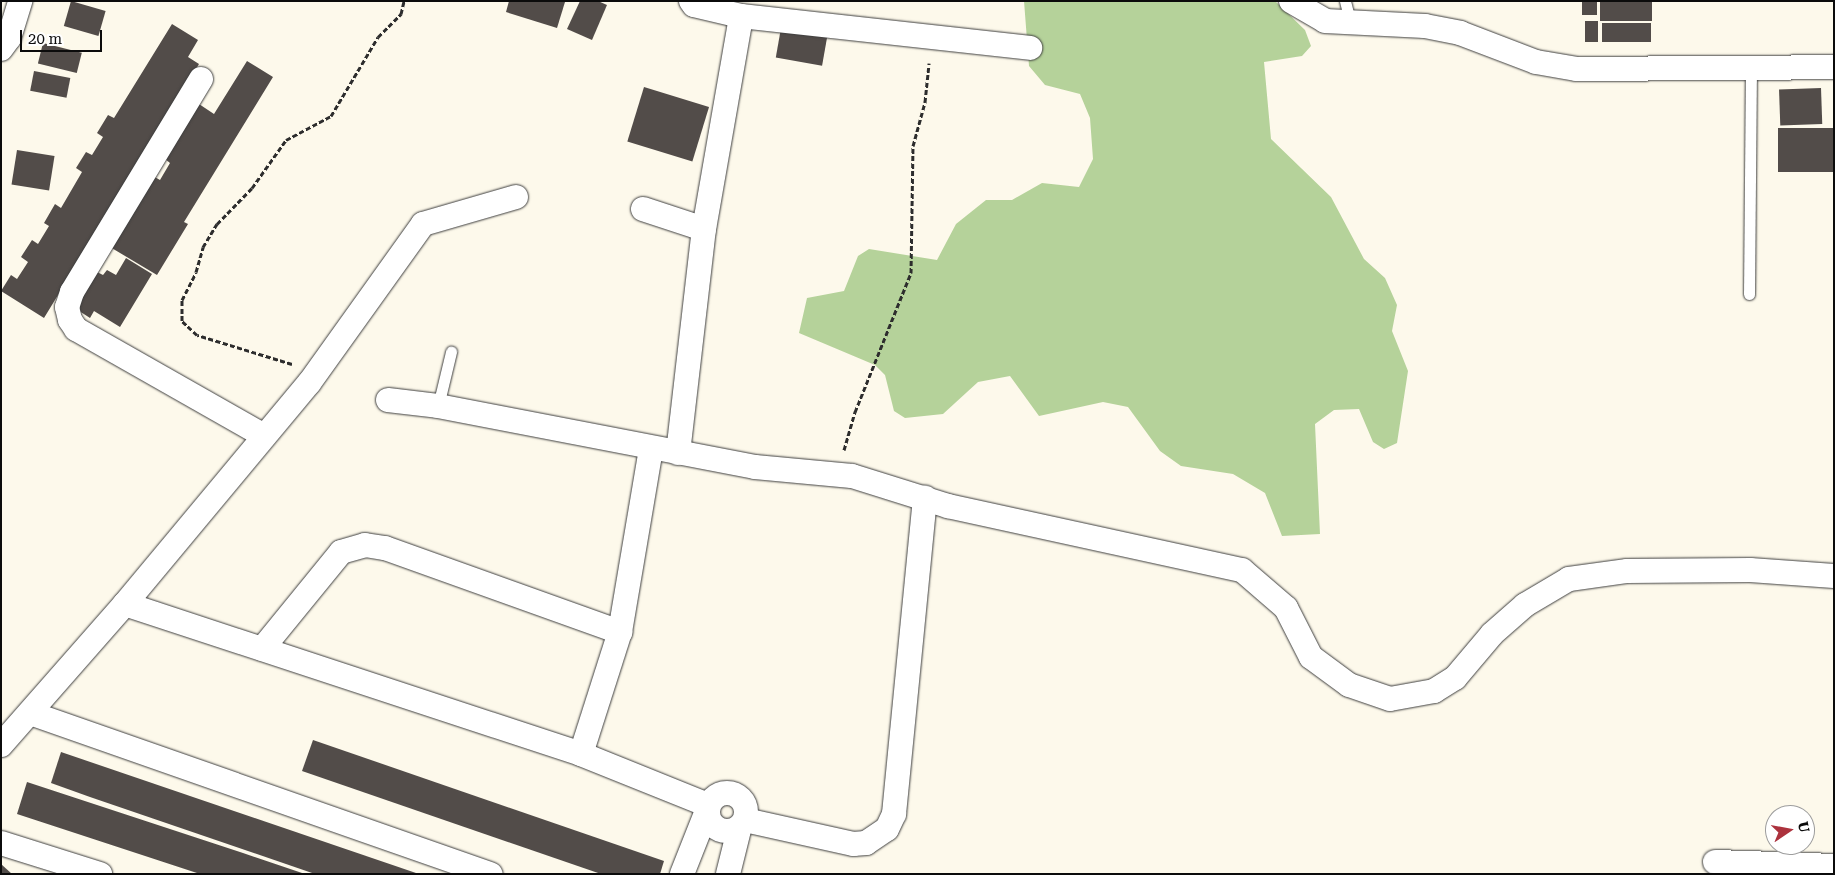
<!DOCTYPE html>
<style>
body{margin:0}
#map{position:relative;width:1835px;height:875px;overflow:hidden;background:#fdf9eb;font-family:"Roboto Serif",serif}
div>[style]{position:absolute}
[style*='--x']{left:calc(var(--x)*1px);top:calc(var(--y)*1px);width:calc(var(--w)*1px);rotate:calc(var(--a)*1deg)}
.forest>*{inset:0;background:#b5d29a}
.building>*{inset:0;background:#524c49;transform-origin:0 0}
.path>*{height:3px;margin-top:-1.5px;transform-origin:0;background:repeating-linear-gradient(90deg,#2d2d2d 0 5px,transparent 0 7.5px)}
.roads{filter:drop-shadow(0 0 1px #3e3e3e) drop-shadow(0 0 1px #3e3e3e)}
.lane>*{height:11px;margin:-5.5px;padding:0 5.5px;transform-origin:5.5px;border-radius:5.5px;background:#fff}
.street>*{height:24px;margin:-12px;padding:0 12px;transform-origin:12px;border-radius:12px;background:#fff}
.street>.ring{margin:-12px;padding:0;box-sizing:content-box;background:none;border:24px solid #fff;border-radius:50%}
span{translate:-50% -50%;white-space:nowrap;text-align:center;line-height:1.15;-webkit-text-stroke:5px #fff;paint-order:stroke}
.frame{position:absolute;inset:0;border:2px solid #0b0b0b;pointer-events:none}
.north{position:absolute;left:1765px;top:805px;width:50px;height:50px;box-sizing:border-box;background:#fff;border:1px solid #9d9d9d;border-radius:50%;rotate:78deg;font-size:14px;font-weight:700;line-height:20px;text-align:center;color:#0b0b0b}
.north::after{content:'';display:block;margin:auto;width:18px;height:22px;background:#ac323d;clip-path:polygon(50% 0,100% 100%,50% 72%,0 100%)}
.scale{position:absolute;left:20px;top:30px;width:82px;height:22px;box-sizing:border-box;border:2px solid #0b0b0b;border-top:0;padding-left:6px;font-size:15px;line-height:18px;white-space:nowrap;color:#0b0b0b;-webkit-text-stroke:4px #fff;paint-order:stroke}
</style>
<div id="map">
<div class="forest">
<div style="clip-path:polygon(1024px 1px,1275px 1px,1305px 30px,1311px 46px,1302px 56px,1264px 62px,1271px 139px,1331px 197px,1364px 259px,1385px 278px,1397px 305px,1392px 331px,1408px 371px,1397px 443px,1384px 449px,1373px 442px,1359px 409px,1334px 410px,1315px 424px,1320px 534px,1282px 536px,1265px 493px,1233px 474px,1181px 466px,1160px 451px,1128px 407px,1103px 402px,1039px 416px,1010px 376px,978px 382px,943px 414px,905px 418px,894px 411px,885px 375px,875px 365px,799px 333px,807px 298px,844px 291px,858px 256px,869px 249px,937px 260px,956px 224px,986px 200px,1012px 200px,1042px 183px,1079px 187px,1093px 159px,1090px 118px,1080px 94px,1045px 85px,1029px 66px)"></div>
</div>
<div class="building">
<div style="left:71px;top:1px;width:36px;height:26px;rotate:16deg"></div>
<div style="clip-path:polygon(509px 1px,562px 1px,565px 2px,557px 28px,506px 12px)"></div>
<div style="clip-path:polygon(580px 1px,598px 1px,607px 5px,592px 40px,567px 29px)"></div>
<div style="left:1582px;top:1px;width:15px;height:14px"></div>
<div style="left:1600px;top:1px;width:52px;height:20px"></div>
<div style="left:1598px;top:21px;width:21px;height:13px;rotate:90deg"></div>
<div style="left:1651px;top:23px;width:19px;height:49px;rotate:90deg"></div>
<div style="clip-path:polygon(172px 24px,198px 40px,188px 57px,199px 64px,44px 318px,1px 291px,11px 275px,17px 279px,28px 262px,21px 257px,32px 240px,38px 244px,49px 226px,44px 223px,55px 204px,61px 208px,82px 172px,76px 168px,86px 152px,92px 155px,103px 137px,97px 133px,108px 115px,114px 118px)"></div>
<div style="left:781px;top:28px;width:47px;height:30px;rotate:10deg"></div>
<div style="left:43px;top:43px;width:40px;height:21px;rotate:14deg"></div>
<div style="clip-path:polygon(247px 61px,273px 77px,184px 222px,188px 224px,157px 275px,110px 247px,153px 176px,160px 180px,170px 163px,165px 159px,199px 104px,214px 114px)"></div>
<div style="left:34px;top:71px;width:37px;height:20px;rotate:11deg"></div>
<div style="left:644px;top:87px;width:68px;height:57px;rotate:17deg"></div>
<div style="left:1821px;top:88px;width:36px;height:42px;rotate:88deg"></div>
<div style="left:1834px;top:128px;width:44px;height:56px;rotate:90deg"></div>
<div style="left:17px;top:150px;width:38px;height:35px;rotate:9deg"></div>
<div style="clip-path:polygon(126px 258px,152px 274px,120px 327px,94px 311px,90px 318px,73px 307px,95px 271px,103px 275px,107px 270px,116px 275px)"></div>
<div style="clip-path:polygon(313px 740px,664px 861px,660px 874px,601px 874px,302px 771px)"></div>
<div style="clip-path:polygon(61px 752px,416px 873px,416px 874px,315px 874px,90px 797px,51px 783px)"></div>
<div style="clip-path:polygon(27px 782px,243px 853px,305px 874px,200px 874px,75px 833px,17px 814px)"></div>
<div style="clip-path:polygon(1px 864px,12px 874px,1px 874px)"></div>
</div>
<div class="path">
<div style="--x:292;--y:364;--w:99;--a:-163"></div>
<div style="--x:197;--y:335;--w:21;--a:-137"></div>
<div style="--x:182;--y:321;--w:21;--a:-90"></div>
<div style="--x:182;--y:300;--w:31;--a:-63"></div>
<div style="--x:196;--y:272;--w:26;--a:-74"></div>
<div style="--x:203;--y:247;--w:27;--a:-59"></div>
<div style="--x:217;--y:224;--w:50;--a:-45.8"></div>
<div style="--x:252;--y:188;--w:59;--a:-54.7"></div>
<div style="--x:286;--y:140;--w:51;--a:-28.1"></div>
<div style="--x:331;--y:116;--w:92;--a:-59.3"></div>
<div style="--x:378;--y:37;--w:33;--a:-45"></div>
<div style="--x:401;--y:14;--w:13;--a:-77"></div>
<div style="--x:844;--y:450;--w:40;--a:-74"></div>
<div style="--x:855;--y:412;--w:150;--a:-68.1"></div>
<div style="--x:911;--y:273;--w:127;--a:-89.1"></div>
<div style="--x:913;--y:146;--w:46;--a:-74.7"></div>
<div style="--x:925;--y:102;--w:39;--a:-84"></div>
</div>
<div class="roads">
<div class="lane">
<div style="--x:1345;--y:1;--w:25;--a:76"></div>
<div style="--x:1749;--y:294;--w:227;--a:-89.5"></div>
<div style="--x:438;--y:406;--w:56;--a:-76.5"></div>
</div>
<div class="street">
<div style="--x:691;--y:1;--w:5;--a:53"></div>
<div style="--x:694;--y:5;--w:48;--a:13.2"></div>
<div style="--x:741;--y:16;--w:291;--a:6.3"></div>
<div style="--x:1291;--y:1;--w:39;--a:30"></div>
<div style="--x:1325;--y:21;--w:100;--a:2.9"></div>
<div style="--x:1425;--y:26;--w:36;--a:11"></div>
<div style="--x:1460;--y:33;--w:81;--a:20.9"></div>
<div style="--x:1536;--y:62;--w:42;--a:9.7"></div>
<div style="--x:1577;--y:69;--w:257;--a:-0.4"></div>
<div style="--x:1;--y:49;--w:14;--a:-54"></div>
<div style="--x:9;--y:38;--w:39;--a:-73"></div>
<div style="--x:201;--y:79;--w:249;--a:121.2"></div>
<div style="--x:72;--y:292;--w:16;--a:108"></div>
<div style="--x:67;--y:307;--w:13;--a:77"></div>
<div style="--x:70;--y:320;--w:11;--a:56"></div>
<div style="--x:76;--y:329;--w:216;--a:29.6"></div>
<div style="--x:516;--y:197;--w:97;--a:163.8"></div>
<div style="--x:423;--y:224;--w:196;--a:125.6"></div>
<div style="--x:309;--y:383;--w:288;--a:129.8"></div>
<div style="--x:125;--y:604;--w:480;--a:18.2"></div>
<div style="--x:581;--y:754;--w:137;--a:21.9"></div>
<div style="--x:643;--y:209;--w:64;--a:18.2"></div>
<div style="--x:388;--y:400;--w:50;--a:6.8"></div>
<div style="--x:438;--y:406;--w:323;--a:10.9"></div>
<div style="--x:755;--y:467;--w:97;--a:5.3"></div>
<div style="--x:852;--y:476;--w:101;--a:17.4"></div>
<div style="--x:948;--y:506;--w:301;--a:12.3"></div>
<div style="--x:1242;--y:570;--w:58;--a:40.8"></div>
<div style="--x:1286;--y:608;--w:55;--a:63"></div>
<div style="--x:1311;--y:657;--w:47;--a:36.4"></div>
<div style="--x:1349;--y:685;--w:43;--a:18.9"></div>
<div style="--x:1390;--y:699;--w:45;--a:-10.3"></div>
<div style="--x:1434;--y:691;--w:25;--a:-32"></div>
<div style="--x:1455;--y:678;--w:57;--a:-49.9"></div>
<div style="--x:1492;--y:634;--w:44;--a:-41.3"></div>
<div style="--x:1525;--y:605;--w:51;--a:-30.6"></div>
<div style="--x:1569;--y:579;--w:59;--a:-7.9"></div>
<div style="--x:1627;--y:571;--w:123;--a:-0.5"></div>
<div style="--x:1750;--y:570;--w:84;--a:4.1"></div>
<div style="--x:678;--y:453;--w:226;--a:-83.4"></div>
<div style="--x:704;--y:229;--w:216;--a:-80.1"></div>
<div style="--x:262;--y:649;--w:125;--a:-50.8"></div>
<div style="--x:341;--y:552;--w:25;--a:-16"></div>
<div style="--x:365;--y:545;--w:20;--a:9"></div>
<div style="--x:385;--y:548;--w:250;--a:19.7"></div>
<div style="--x:30;--y:713;--w:488;--a:19.3"></div>
<div style="--x:1;--y:745;--w:188;--a:-48.7"></div>
<div style="--x:581;--y:754;--w:128;--a:-72.3"></div>
<div style="--x:620;--y:632;--w:186;--a:-80.4"></div>
<div class="ring" style="left:708px;top:793px;width:14px;height:14px"></div>
<div style="--x:745;--y:820;--w:111;--a:12.5"></div>
<div style="--x:853;--y:844;--w:13;--a:-4"></div>
<div style="--x:866;--y:843;--w:25;--a:-34"></div>
<div style="--x:887;--y:829;--w:17;--a:-65"></div>
<div style="--x:894;--y:814;--w:318;--a:-84.4"></div>
<div style="--x:1;--y:843;--w:104;--a:17.4"></div>
<div style="--x:1715;--y:862;--w:119;--a:1.9"></div>
<div style="--x:682;--y:874;--w:68;--a:-68.4"></div>
<div style="--x:728;--y:874;--w:49;--a:-76"></div>
</div>
</div>
<div class="frame"></div>
<div class="north">U</div>
<div class="scale">20 m</div>
</div>
